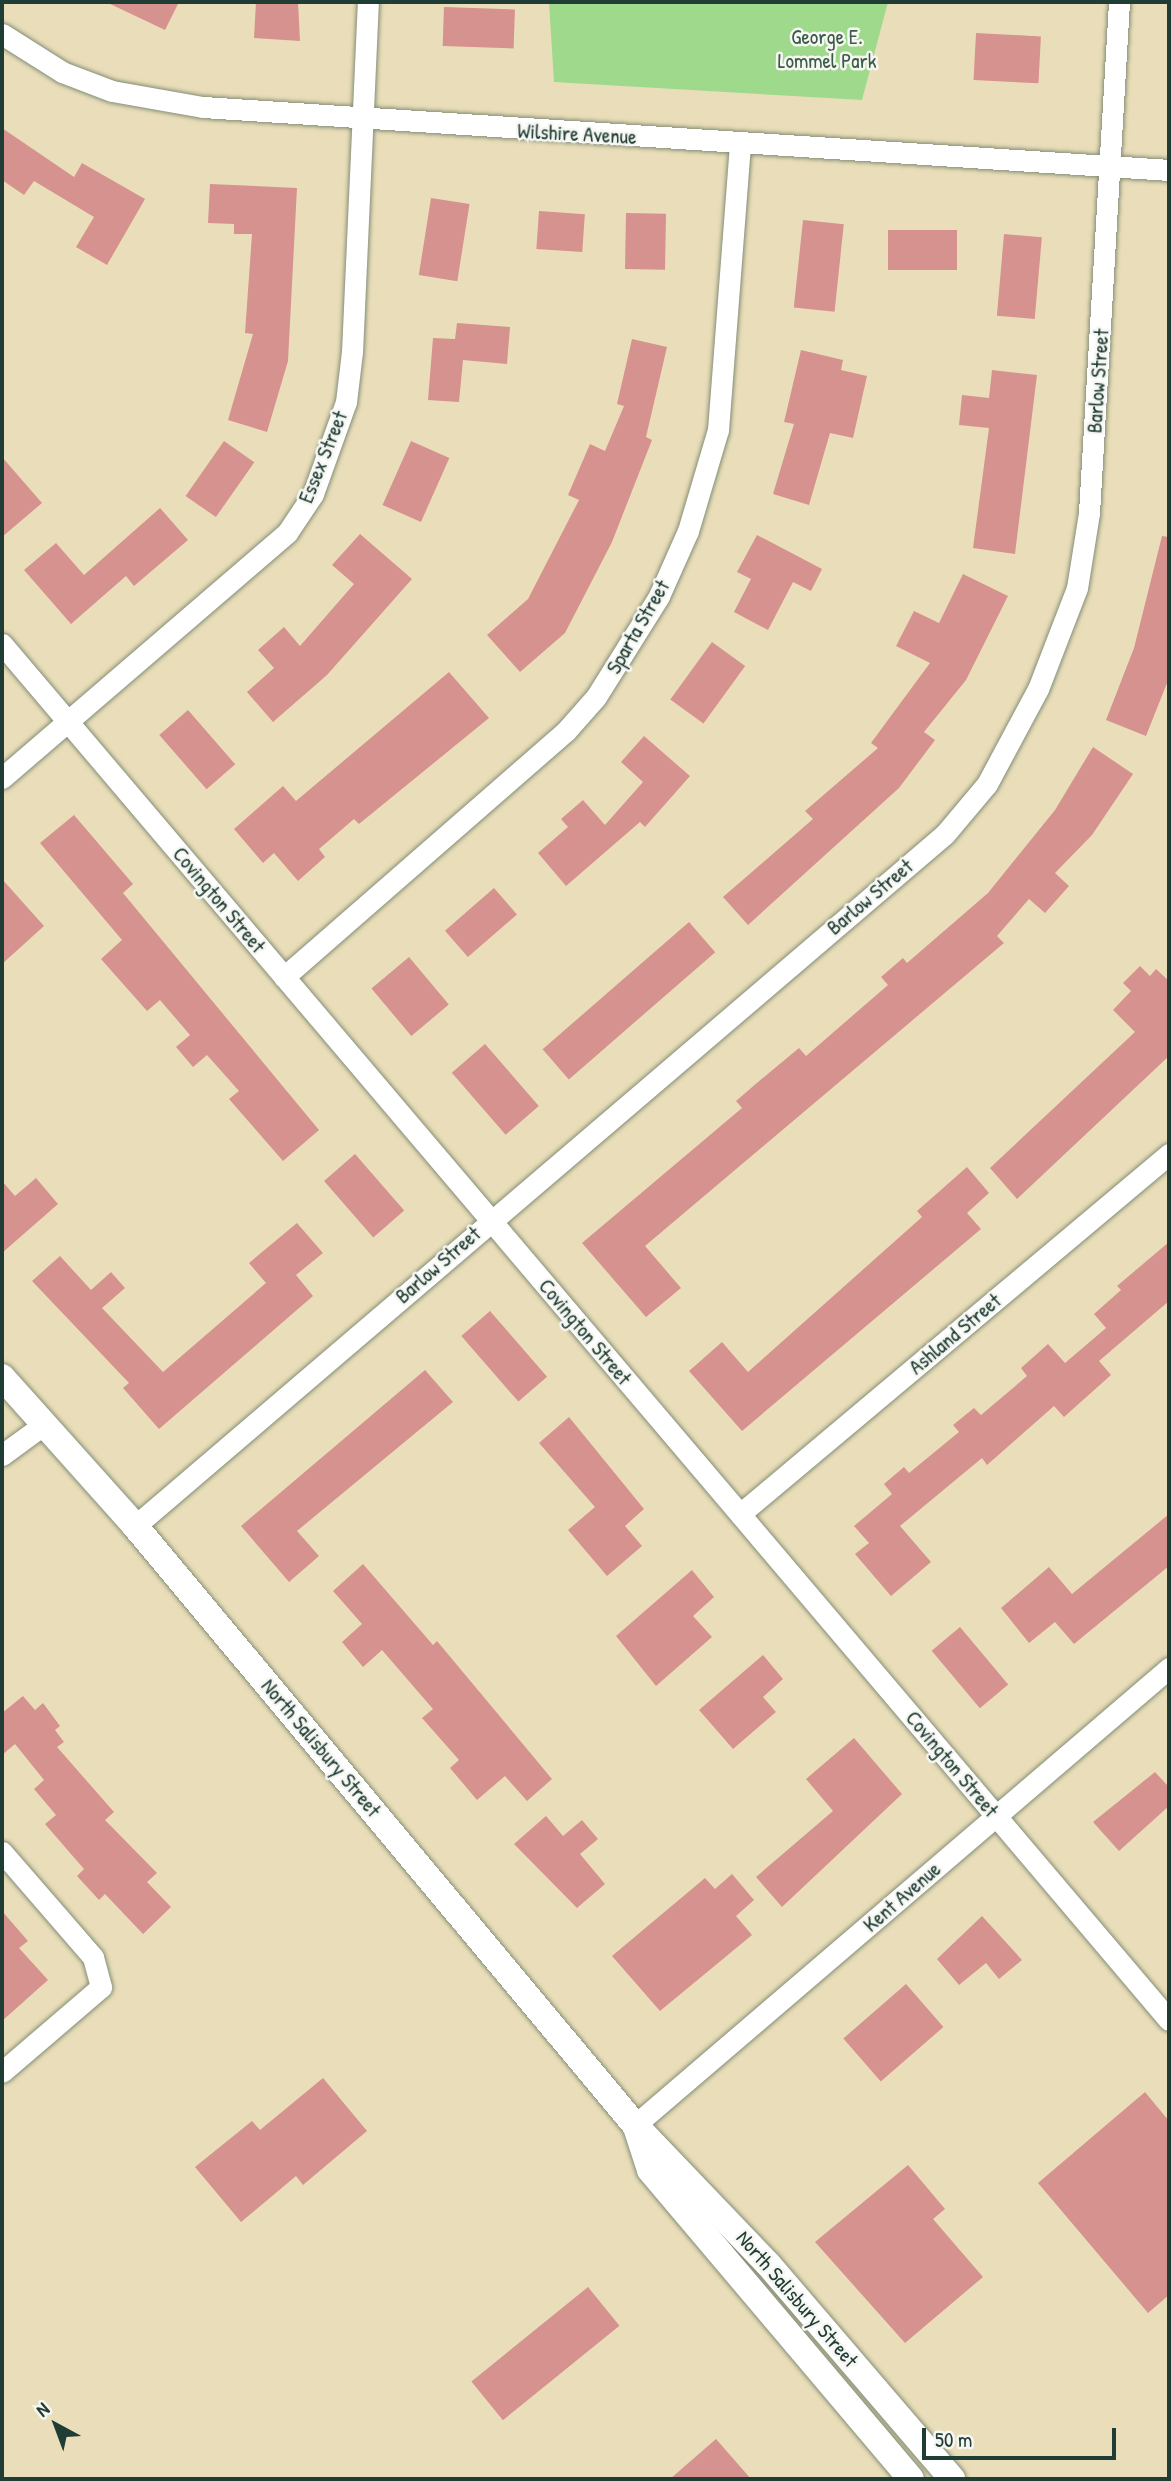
<!DOCTYPE html>
<style>
body{margin:0}
#map{position:relative;width:1171px;height:2481px;overflow:hidden;background:#eadeba;font-family:"Patrick Hand",sans-serif}
div>[style]{position:absolute}
[style*='--x']{left:calc(var(--x)*1px);top:calc(var(--y)*1px);width:calc(var(--w)*1px);rotate:calc(var(--a)*1deg)}
.green>*{inset:0;background:#9ed98c}
.building>*{inset:0;background:#d6928f;transform-origin:0 0}
.roads{filter:drop-shadow(0 0 2px #848e77) drop-shadow(0 0 2px #848e77)}
.minor>*{height:21px;margin:-10.5px;padding:0 10.5px;transform-origin:10.5px;border-radius:10.5px;background:#fff}
.tertiary>*{height:26px;margin:-13px;padding:0 13px;transform-origin:13px;border-radius:13px;background:#fff}
span{translate:-50% -50%;white-space:nowrap;text-align:center;line-height:1.15;-webkit-text-stroke:5px #f6f6f2;paint-order:stroke}
.park-label{font-size:21px;color:#385c46}
.street-label{font-size:21px;color:#1f3d34}
.frame{position:absolute;inset:0;border:4px solid #1f3d34;pointer-events:none}
.north{position:absolute;left:21px;top:2390px;width:70px;height:70px;-webkit-text-stroke:5px #f6f6f2;paint-order:stroke;rotate:319deg;font-size:19px;font-weight:700;line-height:28px;text-align:center;color:#1f3d34}
.north::after{content:'';display:block;margin:auto;width:24px;height:32px;background:#1f3d34;clip-path:polygon(50% 0,100% 100%,50% 72%,0 100%)}
.scale{position:absolute;left:922px;top:2428px;width:194px;height:32px;box-sizing:border-box;border:4px solid #1f3d34;border-top:0;padding-left:9px;font-size:21px;line-height:24px;white-space:nowrap;color:#1f3d34;-webkit-text-stroke:5px #f6f6f2;paint-order:stroke}
</style>
<div id="map">
<div class="green">
<div style="clip-path:polygon(549px 2px,888px 2px,862px 100px,554px 82px)"></div>
</div>
<div class="building">
<div style="clip-path:polygon(106px 2px,179px 2px,165px 30px)"></div>
<div style="clip-path:polygon(256px 2px,298px 2px,300px 41px,254px 38px)"></div>
<div style="left:444px;top:7px;width:71px;height:39px;rotate:2deg"></div>
<div style="left:976px;top:33px;width:65px;height:47px;rotate:3deg"></div>
<div style="clip-path:polygon(2px 128px,74px 177px,82px 163px,145px 199px,107px 265px,76px 247px,94px 217px,34px 181px,24px 195px,2px 180px)"></div>
<div style="clip-path:polygon(210px 184px,297px 188px,288px 361px,267px 432px,228px 420px,253px 334px,245px 333px,252px 234px,234px 234px,234px 224px,208px 223px)"></div>
<div style="left:431px;top:198px;width:39px;height:78px;rotate:9deg"></div>
<div style="left:539px;top:211px;width:46px;height:38px;rotate:4deg"></div>
<div style="left:626px;top:213px;width:40px;height:56px;rotate:1deg"></div>
<div style="left:803px;top:220px;width:41px;height:88px;rotate:6deg"></div>
<div style="left:888px;top:230px;width:69px;height:40px"></div>
<div style="left:1004px;top:234px;width:38px;height:82px;rotate:5deg"></div>
<div style="clip-path:polygon(457px 323px,510px 327px,507px 364px,463px 360px,459px 402px,428px 400px,433px 338px,455px 339px)"></div>
<div style="clip-path:polygon(632px 339px,667px 347px,646px 437px,652px 440px,612px 542px,565px 633px,520px 672px,487px 635px,528px 599px,579px 500px,568px 495px,590px 444px,605px 451px,624px 406px,617px 404px)"></div>
<div style="clip-path:polygon(801px 350px,843px 360px,841px 370px,867px 376px,853px 438px,830px 433px,809px 505px,773px 494px,794px 424px,784px 422px)"></div>
<div style="clip-path:polygon(992px 370px,1037px 375px,1015px 554px,973px 548px,989px 428px,959px 425px,962px 395px,989px 398px)"></div>
<div style="left:224px;top:441px;width:37px;height:67px;rotate:35deg"></div>
<div style="left:411px;top:441px;width:42px;height:70px;rotate:24deg"></div>
<div style="clip-path:polygon(2px 457px,42px 503px,2px 537px)"></div>
<div style="clip-path:polygon(160px 508px,188px 540px,134px 586px,126px 576px,71px 624px,24px 570px,56px 543px,84px 575px)"></div>
<div style="clip-path:polygon(360px 534px,412px 579px,327px 675px,273px 722px,247px 692px,274px 668px,258px 650px,284px 627px,300px 646px,354px 584px,332px 565px)"></div>
<div style="clip-path:polygon(757px 535px,822px 569px,811px 591px,793px 582px,768px 630px,734px 612px,751px 579px,737px 572px)"></div>
<div style="clip-path:polygon(1162px 536px,1169px 537px,1169px 678px,1146px 736px,1106px 720px,1134px 648px)"></div>
<div style="clip-path:polygon(963px 574px,1008px 596px,966px 680px,924px 732px,935px 740px,899px 788px,748px 925px,723px 897px,813px 819px,805px 811px,878px 748px,871px 743px,930px 663px,896px 646px,914px 611px,939px 623px)"></div>
<div style="left:712px;top:642px;width:41px;height:71px;rotate:36deg"></div>
<div style="clip-path:polygon(449px 672px,489px 718px,359px 824px,354px 819px,319px 849px,325px 857px,298px 881px,274px 853px,263px 863px,234px 829px,283px 786px,296px 801px)"></div>
<div style="left:188px;top:710px;width:72px;height:38px;rotate:49deg"></div>
<div style="clip-path:polygon(644px 736px,690px 776px,645px 827px,640px 822px,566px 886px,538px 853px,568px 827px,561px 819px,583px 800px,605px 825px,643px 782px,621px 762px)"></div>
<div style="clip-path:polygon(1093px 747px,1133px 774px,1092px 835px,1055px 873px,1069px 886px,1045px 913px,1029px 899px,997px 936px,1004px 943px,645px 1246px,681px 1288px,646px 1317px,582px 1243px,742px 1108px,736px 1101px,758px 1082px,799px 1048px,806px 1056px,888px 985px,881px 977px,903px 958px,907px 963px,988px 893px,1055px 810px)"></div>
<div style="clip-path:polygon(74px 815px,133px 884px,123px 893px,319px 1130px,283px 1161px,229px 1099px,239px 1091px,207px 1055px,193px 1067px,176px 1047px,190px 1035px,160px 1000px,147px 1011px,101px 959px,122px 940px,40px 843px)"></div>
<div style="clip-path:polygon(2px 879px,44px 926px,2px 964px)"></div>
<div style="left:494px;top:888px;width:35px;height:65px;rotate:49deg"></div>
<div style="left:689px;top:922px;width:40px;height:194px;rotate:49deg"></div>
<div style="left:409px;top:957px;width:62px;height:49px;rotate:50deg"></div>
<div style="clip-path:polygon(1140px 966px,1150px 976px,1156px 969px,1169px 981px,1169px 1056px,1017px 1199px,990px 1168px,1135px 1032px,1113px 1010px,1131px 991px,1123px 983px)"></div>
<div style="left:485px;top:1044px;width:82px;height:44px;rotate:49deg"></div>
<div style="left:355px;top:1154px;width:75px;height:41px;rotate:49deg"></div>
<div style="clip-path:polygon(967px 1167px,989px 1193px,967px 1213px,981px 1229px,742px 1431px,689px 1371px,722px 1342px,748px 1372px,922px 1217px,917px 1211px)"></div>
<div style="clip-path:polygon(36px 1178px,58px 1204px,2px 1253px,2px 1181px,15px 1196px)"></div>
<div style="clip-path:polygon(297px 1223px,323px 1253px,296px 1275px,313px 1296px,159px 1429px,123px 1388px,129px 1383px,32px 1281px,60px 1256px,91px 1290px,111px 1272px,125px 1288px,102px 1308px,163px 1372px,266px 1283px,249px 1263px)"></div>
<div style="clip-path:polygon(1169px 1242px,1169px 1301px,1099px 1361px,1111px 1375px,1064px 1417px,1054px 1406px,987px 1465px,982px 1458px,900px 1526px,931px 1562px,891px 1596px,855px 1554px,869px 1543px,854px 1526px,892px 1494px,884px 1484px,904px 1467px,909px 1473px,959px 1432px,953px 1425px,974px 1408px,981px 1415px,1027px 1376px,1021px 1368px,1048px 1344px,1065px 1363px,1106px 1328px,1094px 1314px,1121px 1290px,1117px 1286px)"></div>
<div style="left:490px;top:1311px;width:87px;height:38px;rotate:49deg"></div>
<div style="clip-path:polygon(425px 1370px,453px 1402px,297px 1531px,319px 1556px,289px 1582px,241px 1526px)"></div>
<div style="clip-path:polygon(569px 1417px,644px 1509px,625px 1526px,642px 1546px,607px 1576px,568px 1530px,595px 1507px,539px 1443px)"></div>
<div style="clip-path:polygon(1169px 1514px,1169px 1566px,1074px 1644px,1055px 1622px,1029px 1643px,1001px 1608px,1049px 1567px,1072px 1594px)"></div>
<div style="clip-path:polygon(363px 1564px,433px 1645px,437px 1641px,552px 1779px,527px 1801px,505px 1776px,477px 1800px,450px 1768px,459px 1760px,422px 1718px,433px 1709px,382px 1650px,363px 1667px,342px 1642px,362px 1624px,333px 1591px)"></div>
<div style="clip-path:polygon(692px 1570px,714px 1597px,693px 1616px,712px 1637px,656px 1686px,616px 1636px)"></div>
<div style="left:960px;top:1627px;width:75px;height:37px;rotate:50deg"></div>
<div style="clip-path:polygon(763px 1655px,783px 1679px,763px 1697px,776px 1712px,733px 1749px,699px 1710px)"></div>
<div style="clip-path:polygon(23px 1696px,35px 1710px,43px 1703px,60px 1726px,55px 1730px,64px 1742px,57px 1747px,114px 1812px,105px 1820px,157px 1873px,147px 1882px,171px 1907px,143px 1934px,105px 1894px,99px 1900px,77px 1876px,84px 1869px,45px 1824px,56px 1815px,34px 1789px,44px 1780px,15px 1744px,2px 1755px,2px 1713px)"></div>
<div style="clip-path:polygon(854px 1738px,902px 1794px,782px 1907px,756px 1877px,833px 1811px,806px 1779px)"></div>
<div style="clip-path:polygon(1155px 1772px,1169px 1787px,1169px 1806px,1119px 1851px,1093px 1822px)"></div>
<div style="clip-path:polygon(546px 1816px,563px 1836px,582px 1820px,598px 1839px,580px 1854px,605px 1884px,577px 1908px,514px 1844px)"></div>
<div style="clip-path:polygon(732px 1874px,754px 1900px,736px 1916px,752px 1935px,660px 2011px,612px 1956px,705px 1878px,715px 1889px)"></div>
<div style="clip-path:polygon(2px 1911px,28px 1941px,19px 1948px,48px 1980px,2px 2021px)"></div>
<div style="clip-path:polygon(982px 1916px,1022px 1960px,999px 1979px,986px 1963px,959px 1985px,937px 1959px)"></div>
<div style="left:906px;top:1984px;width:57px;height:83px;rotate:49deg"></div>
<div style="clip-path:polygon(323px 2078px,367px 2131px,303px 2185px,296px 2176px,241px 2222px,195px 2167px,252px 2121px,260px 2130px)"></div>
<div style="clip-path:polygon(1145px 2092px,1169px 2121px,1169px 2295px,1148px 2313px,1038px 2183px)"></div>
<div style="clip-path:polygon(908px 2165px,945px 2209px,933px 2219px,983px 2277px,905px 2343px,815px 2242px)"></div>
<div style="left:588px;top:2287px;width:50px;height:150px;rotate:51deg"></div>
<div style="clip-path:polygon(716px 2439px,751px 2479px,670px 2479px)"></div>
</div>
<div class="roads">
<div class="minor">
<div style="--x:2;--y:34;--w:71;--a:32.3"></div>
<div style="--x:62;--y:72;--w:53;--a:20.8"></div>
<div style="--x:112;--y:91;--w:92;--a:10"></div>
<div style="--x:203;--y:107;--w:968;--a:3.73"></div>
<div style="--x:2;--y:644;--w:1804;--a:49.7"></div>
<div style="--x:2;--y:778;--w:376;--a:-40.7"></div>
<div style="--x:287;--y:533;--w:47;--a:-56.3"></div>
<div style="--x:313;--y:494;--w:98;--a:-70.3"></div>
<div style="--x:346;--y:402;--w:50;--a:-83.2"></div>
<div style="--x:352;--y:352;--w:350;--a:-87.4"></div>
<div style="--x:284;--y:977;--w:374;--a:-41.1"></div>
<div style="--x:566;--y:731;--w:45;--a:-48.6"></div>
<div style="--x:596;--y:697;--w:119;--a:-58"></div>
<div style="--x:659;--y:596;--w:71;--a:-66"></div>
<div style="--x:688;--y:531;--w:105;--a:-73.5"></div>
<div style="--x:718;--y:430;--w:287;--a:-85.6"></div>
<div style="--x:2;--y:1455;--w:51;--a:-36.2"></div>
<div style="--x:740;--y:1514;--w:560;--a:-40"></div>
<div style="--x:135;--y:1526;--w:1065;--a:-40.51"></div>
<div style="--x:945;--y:834;--w:65;--a:-50"></div>
<div style="--x:987;--y:784;--w:108;--a:-61.8"></div>
<div style="--x:1038;--y:689;--w:108;--a:-68.9"></div>
<div style="--x:1077;--y:588;--w:76;--a:-80.9"></div>
<div style="--x:1089;--y:513;--w:512;--a:-86.64"></div>
<div style="--x:2;--y:1852;--w:139;--a:49.1"></div>
<div style="--x:93;--y:1957;--w:31;--a:75"></div>
<div style="--x:101;--y:1987;--w:130;--a:139.4"></div>
<div style="--x:635;--y:2125;--w:703;--a:-40.56"></div>
</div>
<div class="tertiary">
<div style="--x:2;--y:1377;--w:200;--a:48.2"></div>
<div style="--x:135;--y:1526;--w:780;--a:50.15"></div>
<div style="--x:635;--y:2125;--w:192;--a:46.3"></div>
<div style="--x:768;--y:2264;--w:283;--a:49.4"></div>
<div style="--x:636;--y:2127;--w:45;--a:72"></div>
<div style="--x:650;--y:2170;--w:404;--a:49.8"></div>
</div>
</div>
<div class="park-label">
<span style="left:827px;top:49px">George E.<br>Lommel Park</span>
</div>
<div class="street-label">
<span style="left:577px;top:134px;rotate:3deg">Wilshire Avenue</span>
<span style="left:1098px;top:381px;rotate:-86deg">Barlow Street</span>
<span style="left:323px;top:457px;rotate:-68deg">Essex Street</span>
<span style="left:638px;top:627px;rotate:-60deg">Sparta Street</span>
<span style="left:870px;top:897px;rotate:-40deg">Barlow Street</span>
<span style="left:219px;top:900px;rotate:50deg">Covington Street</span>
<span style="left:438px;top:1265px;rotate:-41deg">Barlow Street</span>
<span style="left:585px;top:1332px;rotate:50deg">Covington Street</span>
<span style="left:955px;top:1334px;rotate:-40deg">Ashland Street</span>
<span style="left:321px;top:1748px;rotate:50deg">North Salisbury Street</span>
<span style="left:952px;top:1764px;rotate:50deg">Covington Street</span>
<span style="left:902px;top:1897px;rotate:-41deg">Kent Avenue</span>
<span style="left:797px;top:2299px;rotate:49deg">North Salisbury Street</span>
</div>
<div class="frame"></div>
<div class="north">N</div>
<div class="scale">50 m</div>
</div>
